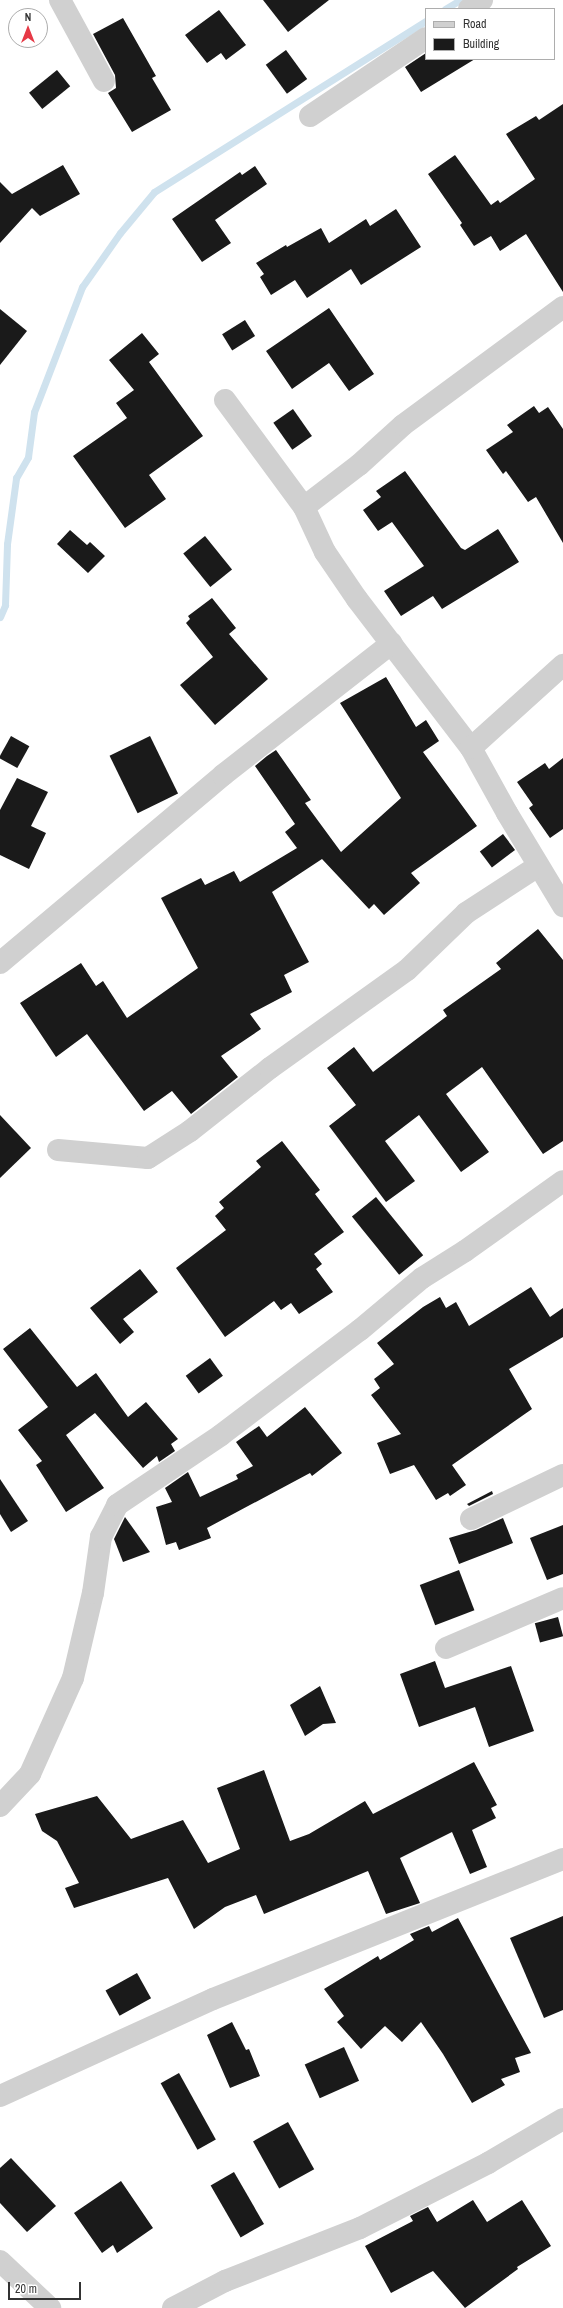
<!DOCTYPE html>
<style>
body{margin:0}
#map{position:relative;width:563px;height:2308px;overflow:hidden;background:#fff;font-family:"Archivo Narrow",sans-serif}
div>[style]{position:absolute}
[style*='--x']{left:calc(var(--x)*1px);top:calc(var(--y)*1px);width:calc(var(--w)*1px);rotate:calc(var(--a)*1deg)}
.stream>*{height:7px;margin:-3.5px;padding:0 3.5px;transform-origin:3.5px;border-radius:3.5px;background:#cfe2ee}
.building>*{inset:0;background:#1a1a1a;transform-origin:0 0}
.minor>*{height:22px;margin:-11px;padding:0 11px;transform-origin:11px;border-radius:11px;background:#d0d0d0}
span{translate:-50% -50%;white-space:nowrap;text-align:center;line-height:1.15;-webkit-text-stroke:4px #fff;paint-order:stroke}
.legend{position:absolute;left:425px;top:8px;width:130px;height:52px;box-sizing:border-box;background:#fff;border:1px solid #adadad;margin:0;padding:5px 7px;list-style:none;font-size:12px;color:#333}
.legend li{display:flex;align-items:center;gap:8px;height:20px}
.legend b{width:20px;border:1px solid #adadad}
.north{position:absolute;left:8px;top:8px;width:40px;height:40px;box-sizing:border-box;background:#fff;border:1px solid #adadad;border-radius:50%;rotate:0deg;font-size:11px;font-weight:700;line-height:16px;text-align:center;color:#333}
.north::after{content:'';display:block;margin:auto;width:14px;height:18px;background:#e63946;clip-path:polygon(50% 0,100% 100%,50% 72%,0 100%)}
.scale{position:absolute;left:8px;top:2282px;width:73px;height:18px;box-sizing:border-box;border:2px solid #333;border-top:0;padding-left:5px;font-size:12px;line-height:14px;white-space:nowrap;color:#333;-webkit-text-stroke:3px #fff;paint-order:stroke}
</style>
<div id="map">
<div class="stream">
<div style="--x:445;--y:9;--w:17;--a:-31"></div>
<div style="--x:0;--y:617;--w:13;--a:-67"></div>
<div style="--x:5;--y:605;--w:61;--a:-88.1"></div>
<div style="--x:7;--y:544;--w:67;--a:-82.2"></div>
<div style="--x:16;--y:478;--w:24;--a:-60"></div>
<div style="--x:28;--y:457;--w:45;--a:-82.4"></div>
<div style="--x:34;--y:412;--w:134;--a:-69"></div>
<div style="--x:82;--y:287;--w:66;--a:-54.9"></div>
<div style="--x:120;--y:233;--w:53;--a:-50.3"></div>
<div style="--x:154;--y:192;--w:321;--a:-32.2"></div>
</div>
<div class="building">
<div style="clip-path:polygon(263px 0,329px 0,288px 32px)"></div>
<div style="clip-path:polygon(219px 10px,246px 45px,226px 60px,221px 53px,207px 63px,185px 35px)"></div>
<div style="clip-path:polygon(123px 18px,156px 76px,152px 78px,171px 110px,132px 132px,108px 93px,116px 88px,115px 75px,93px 34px)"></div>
<div style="left:286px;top:50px;width:36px;height:25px;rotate:54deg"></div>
<div style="clip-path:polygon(426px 53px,426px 59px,475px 59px,421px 92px,405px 67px)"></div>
<div style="left:57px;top:70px;width:21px;height:36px;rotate:51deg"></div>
<div style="clip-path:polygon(563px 104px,563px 292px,526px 234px,500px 251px,491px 236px,474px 246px,460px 225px,462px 223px,428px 174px,455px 155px,491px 205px,498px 200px,500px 203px,535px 179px,506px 134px,536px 116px,539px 120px)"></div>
<div style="clip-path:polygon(63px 165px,80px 194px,40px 216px,32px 208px,0 243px,0 182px,12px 194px)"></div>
<div style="clip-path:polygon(255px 166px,267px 184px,215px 220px,231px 243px,202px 262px,172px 219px,240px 172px,242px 175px)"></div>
<div style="clip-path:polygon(396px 209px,421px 247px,361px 285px,351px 269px,307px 298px,295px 280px,271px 295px,260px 277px,264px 274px,256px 263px,286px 245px,287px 247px,321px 228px,329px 243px,366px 219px,370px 226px)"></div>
<div style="clip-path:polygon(329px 308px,374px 374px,349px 391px,329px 363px,292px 389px,266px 351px)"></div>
<div style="clip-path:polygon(0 309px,27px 331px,0 365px)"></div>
<div style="left:245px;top:320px;width:19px;height:27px;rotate:58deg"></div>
<div style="clip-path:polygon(142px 333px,159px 354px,149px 362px,203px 436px,149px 475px,166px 499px,125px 528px,73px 456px,127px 418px,116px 403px,134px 390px,109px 360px)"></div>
<div style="clip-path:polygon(534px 406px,539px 413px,548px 407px,563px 429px,563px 543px,536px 497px,528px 502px,506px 471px,503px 474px,486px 450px,513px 432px,507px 425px)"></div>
<div style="left:293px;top:409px;width:33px;height:24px;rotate:55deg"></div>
<div style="clip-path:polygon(405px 471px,461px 548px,465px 550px,498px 529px,519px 562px,442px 609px,433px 596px,401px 616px,384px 591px,424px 566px,392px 522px,378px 531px,363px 510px,381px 497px,376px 491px)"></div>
<div style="clip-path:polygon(70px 530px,87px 545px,90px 542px,105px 556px,88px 573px,57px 544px)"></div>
<div style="left:205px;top:536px;width:43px;height:28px;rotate:51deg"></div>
<div style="clip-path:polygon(212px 598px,236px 628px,229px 634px,268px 679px,215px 725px,180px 685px,213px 657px,186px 623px,190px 619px,188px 616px)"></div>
<div style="clip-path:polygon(386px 677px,416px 727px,426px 720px,439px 741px,423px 752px,477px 826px,411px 873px,420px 883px,384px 915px,374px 904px,369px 909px,322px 859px,272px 892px,309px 962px,284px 975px,292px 992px,250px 1014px,261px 1029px,221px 1056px,238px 1077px,191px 1114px,172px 1091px,144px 1111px,87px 1034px,56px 1057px,20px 1003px,81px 963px,96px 986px,103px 981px,127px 1018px,198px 968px,161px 898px,201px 878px,205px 885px,234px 871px,240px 882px,297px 848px,285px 832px,295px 824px,255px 766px,267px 756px,276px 750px,311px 800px,305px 803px,341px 852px,401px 798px,340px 703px)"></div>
<div style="left:11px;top:736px;width:21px;height:25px;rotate:29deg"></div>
<div style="left:150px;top:736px;width:64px;height:45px;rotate:64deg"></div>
<div style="clip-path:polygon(563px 758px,563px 829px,550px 838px,529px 808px,533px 805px,517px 782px,545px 763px,549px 769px)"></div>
<div style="clip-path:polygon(17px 778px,48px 792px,31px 826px,46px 833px,29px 869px,0 855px,0 810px)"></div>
<div style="left:503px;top:834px;width:20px;height:29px;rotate:53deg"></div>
<div style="clip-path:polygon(538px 929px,563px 960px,563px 1141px,543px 1154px,482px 1067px,446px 1094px,489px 1152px,461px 1172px,419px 1115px,385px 1141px,415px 1181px,386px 1202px,329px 1126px,356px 1105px,327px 1068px,354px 1047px,373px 1072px,447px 1016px,443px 1010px,501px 969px,496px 963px)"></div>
<div style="clip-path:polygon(0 1115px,31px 1148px,0 1178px)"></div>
<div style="clip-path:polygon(282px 1141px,320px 1190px,315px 1194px,344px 1232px,314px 1254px,322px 1264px,316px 1269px,333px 1292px,299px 1314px,291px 1303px,281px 1310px,274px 1301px,225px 1337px,176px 1268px,226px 1230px,215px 1216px,224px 1208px,219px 1202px,261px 1167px,256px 1161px)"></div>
<div style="left:376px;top:1197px;width:75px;height:31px;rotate:51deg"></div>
<div style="clip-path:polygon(140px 1269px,158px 1292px,123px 1319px,134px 1332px,120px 1344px,90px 1308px)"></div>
<div style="clip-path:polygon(531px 1287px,550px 1317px,563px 1308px,563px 1337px,509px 1369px,532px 1409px,452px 1465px,466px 1485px,450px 1496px,448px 1493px,436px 1500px,414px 1465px,390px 1474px,377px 1443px,401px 1434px,371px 1395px,380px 1388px,374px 1379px,394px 1364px,377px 1343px,423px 1307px,440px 1297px,446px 1308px,456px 1302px,469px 1326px)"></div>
<div style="clip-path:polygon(30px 1328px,77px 1387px,96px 1373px,128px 1417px,146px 1402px,178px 1439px,171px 1444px,175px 1451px,159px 1462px,157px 1456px,143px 1468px,95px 1413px,66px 1435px,104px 1488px,66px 1512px,36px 1465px,42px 1461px,18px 1430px,48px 1407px,3px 1349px)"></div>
<div style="left:210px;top:1358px;width:22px;height:30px;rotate:54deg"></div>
<div style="clip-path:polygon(305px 1407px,342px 1453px,312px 1476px,310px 1473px,207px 1528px,211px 1538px,179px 1550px,176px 1542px,166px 1545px,156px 1507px,172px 1502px,165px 1488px,188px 1472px,200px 1497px,238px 1479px,236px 1475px,253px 1466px,236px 1442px,259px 1426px,267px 1437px)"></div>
<div style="clip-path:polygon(0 1479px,28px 1521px,11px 1532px,0 1514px)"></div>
<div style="clip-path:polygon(492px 1491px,493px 1494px,469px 1506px,467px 1504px)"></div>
<div style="clip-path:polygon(125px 1517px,150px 1552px,123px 1562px,114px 1539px)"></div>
<div style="clip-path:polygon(503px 1518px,513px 1543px,459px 1564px,449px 1538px,476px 1530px)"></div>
<div style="clip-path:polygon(563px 1525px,563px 1574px,547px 1580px,530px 1538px)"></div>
<div style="left:459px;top:1570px;width:43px;height:42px;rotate:69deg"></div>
<div style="left:558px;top:1617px;width:20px;height:24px;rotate:75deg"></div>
<div style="clip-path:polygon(435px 1661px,445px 1688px,511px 1666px,534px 1731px,489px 1747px,475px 1707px,419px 1727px,400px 1674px)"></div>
<div style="clip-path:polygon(320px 1686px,336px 1723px,323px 1724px,305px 1736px,290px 1705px)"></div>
<div style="clip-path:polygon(474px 1762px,497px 1805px,491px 1808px,496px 1818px,472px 1830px,487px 1867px,470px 1874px,452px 1832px,400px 1858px,420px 1903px,386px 1914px,368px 1871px,264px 1914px,256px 1895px,225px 1907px,194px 1929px,168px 1878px,74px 1908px,65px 1888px,79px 1883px,57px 1841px,42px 1831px,35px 1814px,97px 1796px,131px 1839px,183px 1820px,208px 1863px,240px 1849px,217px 1788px,264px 1770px,290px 1841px,309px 1834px,365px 1801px,373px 1814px)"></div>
<div style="clip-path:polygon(563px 1916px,563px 2010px,544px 2018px,510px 1938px)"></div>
<div style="clip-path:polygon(458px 1918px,531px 2053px,515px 2058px,520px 2072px,501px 2079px,505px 2085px,472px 2103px,443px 2054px,421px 2022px,402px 2042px,385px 2026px,361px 2049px,337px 2022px,344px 2016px,324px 1989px,378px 1956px,380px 1960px,414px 1940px,410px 1934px,429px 1926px,432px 1932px)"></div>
<div style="left:137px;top:1973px;width:29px;height:36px;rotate:61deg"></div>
<div style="clip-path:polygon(232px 2022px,246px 2050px,249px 2049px,260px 2076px,230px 2088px,207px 2035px)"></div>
<div style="left:344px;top:2047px;width:37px;height:43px;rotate:66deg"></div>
<div style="left:179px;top:2073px;width:76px;height:21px;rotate:61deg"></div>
<div style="left:288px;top:2122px;width:54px;height:40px;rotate:61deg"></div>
<div style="clip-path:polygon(11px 2158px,56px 2206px,27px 2232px,0 2203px,0 2168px)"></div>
<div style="left:234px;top:2172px;width:60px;height:27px;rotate:60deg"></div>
<div style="clip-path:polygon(121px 2181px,153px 2228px,117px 2253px,113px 2245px,102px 2253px,74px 2213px)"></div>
<div style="clip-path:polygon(473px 2200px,487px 2222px,522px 2200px,551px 2246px,517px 2267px,518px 2269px,465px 2308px,433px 2271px,391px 2293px,365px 2246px,413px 2221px,410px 2216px,428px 2207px,437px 2222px)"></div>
</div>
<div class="minor">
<div style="--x:60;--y:0;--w:92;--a:61.5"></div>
<div style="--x:469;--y:9;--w:16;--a:-35"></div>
<div style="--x:310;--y:116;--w:140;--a:-33.9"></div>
<div style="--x:225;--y:400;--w:133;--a:53.6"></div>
<div style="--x:304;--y:507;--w:50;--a:65"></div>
<div style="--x:325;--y:552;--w:57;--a:55.8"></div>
<div style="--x:357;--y:599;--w:188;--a:52.6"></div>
<div style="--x:471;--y:748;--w:74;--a:61"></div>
<div style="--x:507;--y:813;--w:109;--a:58.9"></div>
<div style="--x:304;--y:507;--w:69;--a:-37.4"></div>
<div style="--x:359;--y:465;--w:59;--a:-42.3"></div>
<div style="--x:403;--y:425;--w:199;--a:-36.4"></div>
<div style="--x:471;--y:748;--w:124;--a:-42.1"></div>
<div style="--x:0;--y:963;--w:292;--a:-40.1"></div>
<div style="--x:223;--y:775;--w:214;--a:-38"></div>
<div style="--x:58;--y:1150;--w:90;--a:5.1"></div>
<div style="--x:148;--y:1158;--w:50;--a:-32.7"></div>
<div style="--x:190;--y:1131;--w:102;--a:-38.2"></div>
<div style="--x:270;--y:1068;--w:168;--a:-35.6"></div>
<div style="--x:407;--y:970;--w:82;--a:-44"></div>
<div style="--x:466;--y:913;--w:86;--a:-33.1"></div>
<div style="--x:471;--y:1519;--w:102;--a:-25.6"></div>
<div style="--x:446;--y:1648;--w:127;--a:-23.1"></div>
<div style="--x:0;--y:1806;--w:44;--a:-46.8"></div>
<div style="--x:30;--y:1774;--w:105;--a:-65.9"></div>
<div style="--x:73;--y:1678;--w:87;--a:-76.8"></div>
<div style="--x:93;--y:1593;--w:57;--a:-81.9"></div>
<div style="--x:101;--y:1537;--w:36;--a:-63"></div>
<div style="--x:117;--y:1505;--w:125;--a:-33.9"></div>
<div style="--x:221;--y:1435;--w:174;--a:-37.1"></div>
<div style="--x:360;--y:1330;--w:81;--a:-40"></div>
<div style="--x:422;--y:1278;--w:51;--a:-32.1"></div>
<div style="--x:465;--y:1251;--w:120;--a:-35.5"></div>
<div style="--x:0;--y:2096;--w:234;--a:-24.5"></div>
<div style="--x:213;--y:1999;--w:377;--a:-21.8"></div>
<div style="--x:0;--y:2261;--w:69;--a:43.2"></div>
<div style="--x:173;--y:2308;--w:59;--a:-27.4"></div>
<div style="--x:225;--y:2281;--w:145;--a:-21.4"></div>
<div style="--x:360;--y:2228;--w:144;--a:-26.9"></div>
<div style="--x:488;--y:2163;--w:87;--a:-30.4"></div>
</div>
<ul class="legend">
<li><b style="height:5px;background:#d0d0d0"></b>Road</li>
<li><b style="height:11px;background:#1a1a1a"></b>Building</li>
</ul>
<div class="north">N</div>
<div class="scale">20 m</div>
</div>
